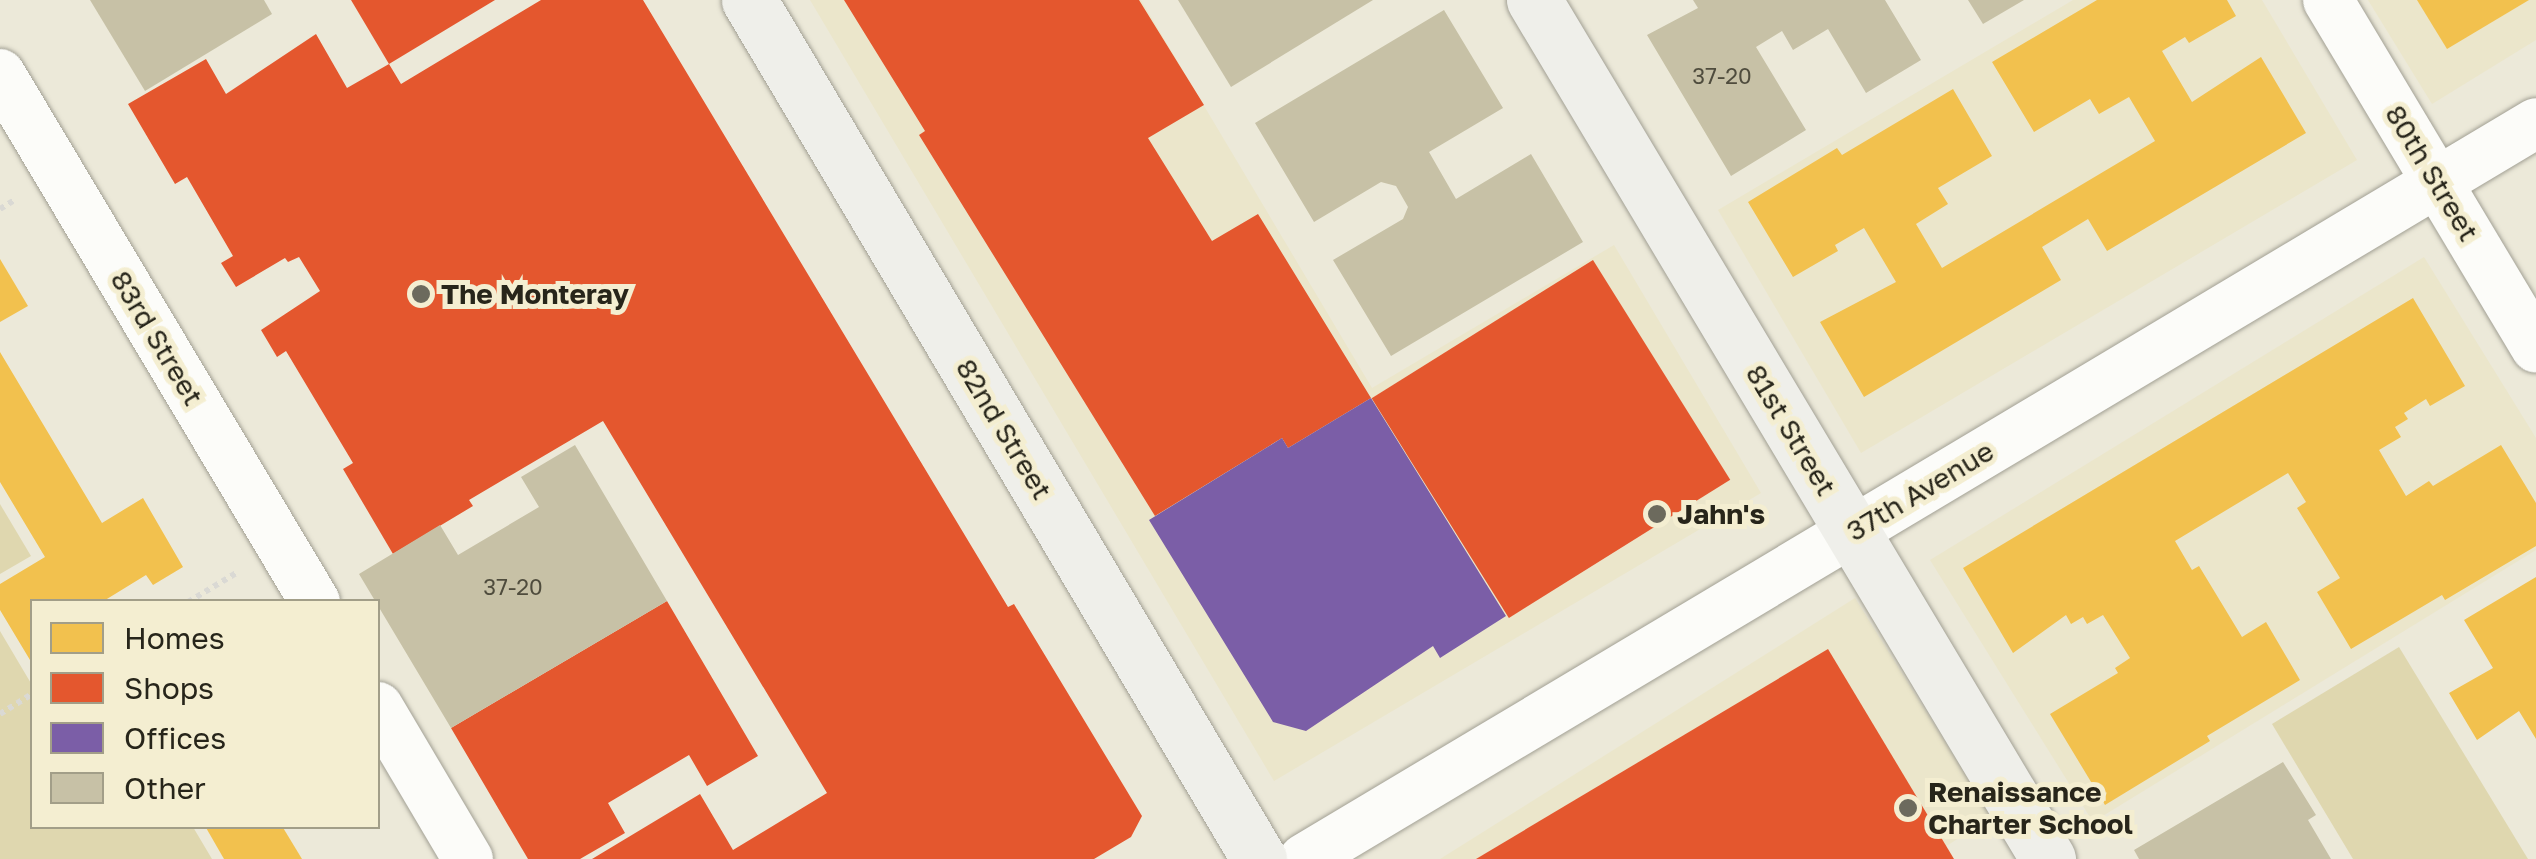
<!DOCTYPE html>
<style>
body{margin:0}
#map{position:relative;width:2536px;height:859px;overflow:hidden;background:#ece9d9;font-family:"Golos Text",sans-serif}
div>[style]{position:absolute}
[style*='--x']{left:calc(var(--x)*1px);top:calc(var(--y)*1px);width:calc(var(--w)*1px);rotate:calc(var(--a)*1deg)}
.built>*{inset:0;background:#ebe6cb}
.green>*{inset:0;background:#dfd7af}
.homes>*{inset:0;background:#f2c14e}
.shops>*{inset:0;background:#e4572e;transform-origin:0 0}
.offices>*{inset:0;background:#7b5ea7}
.building>*{inset:0;background:#c7c1a6}
.path>*{height:6px;margin-top:-3px;transform-origin:0;background:repeating-linear-gradient(90deg,#dad9d4 0 5px,transparent 0 10px)}
.roads{filter:drop-shadow(0 0 2px #a2a094) drop-shadow(0 0 2px #a2a094)}
.street>*{height:50px;margin:-25px;padding:0 25px;transform-origin:25px;border-radius:25px;background:#fcfcf9}
.secondary>*{height:55px;margin:-27.5px;padding:0 27.5px;transform-origin:27.5px;border-radius:27.5px;background:#efefea}
.dots>*{width:28px;height:28px;translate:-50% -50%;box-sizing:border-box;border:5px solid #f4eed1;border-radius:50%}
span{translate:-50% -50%;white-space:nowrap;text-align:center;line-height:1.15;-webkit-text-stroke:10px #f4eed1;paint-order:stroke}
.number-label{font-size:22px;color:#4f4c3d}
.number-label span{-webkit-text-stroke-width:0}
.street-label{font-size:28px;color:#27251a}
.poi-label{font-size:28px;color:#27251a;font-weight:700}
.left{translate:0 -50%;text-align:left}
.legend{position:absolute;left:30px;top:599px;width:350px;height:230px;box-sizing:border-box;background:#f4eed1;border:2px solid #a29e88;margin:0;padding:12px 18px;list-style:none;font-size:30px;color:#27251a}
.legend li{display:flex;align-items:center;gap:20px;height:50px}
.legend b{width:50px;border:2px solid #a29e88}
</style>
<div id="map">
<div class="built">
<div style="clip-path:polygon(810px 0,1141px 0,1372px 388px,1614px 245px,1761px 493px,1274px 781px)"></div>
<div style="clip-path:polygon(2073px 0,2262px 0,2357px 160px,1861px 453px,1718px 210px)"></div>
<div style="clip-path:polygon(2368px 0,2536px 0,2536px 40px,2432px 104px)"></div>
<div style="clip-path:polygon(2424px 257px,2536px 438px,2536px 550px,2093px 822px,1930px 560px)"></div>
<div style="clip-path:polygon(1855px 598px,1992px 817px,1926px 859px,1440px 859px)"></div>
</div>
<div class="green">
<div style="clip-path:polygon(0 504px,31px 556px,0 574px)"></div>
<div style="clip-path:polygon(0 631px,32px 685px,32px 826px,193px 827px,212px 859px,0 859px)"></div>
<div style="clip-path:polygon(2399px 647px,2528px 859px,2353px 859px,2272px 724px)"></div>
</div>
<div class="homes">
<div style="clip-path:polygon(2097px 0,2227px 0,2236px 16px,2189px 43px,2185px 37px,2162px 51px,2192px 102px,2261px 57px,2306px 133px,2107px 251px,2088px 219px,2042px 247px,2061px 280px,1864px 397px,1820px 322px,1896px 282px,1864px 228px,1835px 245px,1838px 251px,1793px 277px,1748px 202px,1837px 148px,1842px 155px,1953px 89px,1992px 156px,1938px 188px,1948px 204px,1916px 224px,1942px 268px,2155px 141px,2129px 97px,2099px 114px,2090px 99px,2034px 132px,1992px 62px)"></div>
<div style="clip-path:polygon(2417px 0,2529px 0,2447px 49px)"></div>
<div style="clip-path:polygon(0 259px,28px 306px,0 322px)"></div>
<div style="clip-path:polygon(2413px 298px,2465px 386px,2430px 406px,2426px 399px,2404px 413px,2408px 419px,2395px 427px,2401px 437px,2379px 450px,2406px 496px,2429px 481px,2433px 486px,2501px 445px,2536px 503px,2536px 546px,2445px 600px,2442px 595px,2351px 649px,2317px 592px,2340px 578px,2297px 508px,2306px 502px,2288px 473px,2175px 541px,2192px 570px,2199px 566px,2242px 637px,2266px 622px,2300px 680px,2207px 736px,2210px 741px,2105px 805px,2050px 714px,2118px 673px,2115px 668px,2130px 658px,2103px 615px,2087px 624px,2083px 617px,2071px 624px,2066px 615px,2013px 653px,1963px 568px)"></div>
<div style="clip-path:polygon(0 352px,102px 523px,143px 498px,183px 567px,153px 585px,146px 575px,102px 602px,32px 602px,30px 660px,0 610px,0 584px,45px 557px,0 482px)"></div>
<div style="clip-path:polygon(2536px 577px,2536px 739px,2519px 711px,2477px 740px,2449px 693px,2493px 668px,2464px 620px)"></div>
<div style="clip-path:polygon(205px 826px,282px 826px,302px 859px,224px 859px)"></div>
</div>
<div class="shops">
<div style="clip-path:polygon(351px 0,495px 0,389px 64px,401px 84px,541px 0,643px 0,1008px 607px,1014px 604px,1142px 816px,1131px 837px,1094px 859px,592px 859px,700px 794px,733px 850px,827px 793px,603px 421px,469px 500px,473px 506px,393px 554px,343px 469px,353px 463px,286px 351px,277px 357px,261px 330px,320px 291px,299px 257px,288px 262px,285px 258px,236px 287px,221px 263px,233px 256px,187px 177px,175px 184px,128px 104px,206px 59px,226px 94px,316px 34px,347px 88px,389px 64px)"></div>
<div style="clip-path:polygon(844px 0,1139px 0,1204px 105px,1148px 138px,1212px 241px,1258px 214px,1371px 398px,1288px 448px,1282px 438px,1155px 516px,919px 135px,925px 131px)"></div>
<div style="left:1593px;top:260px;width:259px;height:261px;rotate:58deg"></div>
<div style="clip-path:polygon(667px 601px,758px 756px,707px 786px,689px 755px,608px 803px,625px 833px,580px 859px,528px 859px,451px 728px)"></div>
<div style="clip-path:polygon(1828px 649px,1954px 859px,1476px 859px)"></div>
</div>
<div class="offices">
<div style="clip-path:polygon(1371px 398px,1506px 616px,1440px 658px,1433px 646px,1306px 731px,1273px 722px,1149px 520px,1282px 438px,1288px 448px)"></div>
</div>
<div class="building">
<div style="clip-path:polygon(90px 0,264px 0,272px 14px,145px 91px)"></div>
<div style="clip-path:polygon(1178px 0,1373px 0,1231px 87px)"></div>
<div style="clip-path:polygon(1693px 0,1885px 0,1921px 60px,1866px 93px,1828px 29px,1793px 50px,1782px 31px,1756px 47px,1806px 130px,1731px 176px,1647px 35px,1698px 8px)"></div>
<div style="clip-path:polygon(1968px 0,2024px 0,1983px 24px)"></div>
<div style="clip-path:polygon(1444px 10px,1503px 108px,1429px 152px,1456px 199px,1531px 154px,1583px 242px,1391px 356px,1333px 260px,1403px 219px,1408px 207px,1396px 186px,1381px 182px,1314px 222px,1255px 123px)"></div>
<div style="clip-path:polygon(575px 445px,667px 601px,451px 728px,359px 574px,440px 525px,458px 555px,539px 507px,521px 477px)"></div>
<div style="clip-path:polygon(2283px 762px,2316px 815px,2308px 820px,2331px 859px,2139px 859px,2134px 850px)"></div>
</div>
<div class="path">
<div style="--x:0;--y:209;--w:19;--a:-32"></div>
<div style="--x:188;--y:602;--w:58;--a:-31"></div>
<div style="--x:0;--y:714;--w:38;--a:-32"></div>
</div>
<div class="roads">
<div class="street">
<div style="--x:2328;--y:0;--w:405;--a:59.1"></div>
<div style="--x:0;--y:74;--w:615;--a:59.18"></div>
<div style="--x:378;--y:707;--w:177;--a:59.4"></div>
<div style="--x:1304;--y:859;--w:1435;--a:-30.85"></div>
</div>
<div class="secondary">
<div style="--x:749;--y:0;--w:999;--a:59.3"></div>
<div style="--x:1534;--y:0;--w:1001;--a:59.1"></div>
</div>
</div>
<div class="dots">
<div style="left:421px;top:294px;background:#6c6a5d"></div>
<div style="left:1657px;top:514px;background:#6c6a5d"></div>
<div style="left:1908px;top:808px;background:#6c6a5d"></div>
</div>
<div class="number-label">
<span style="left:1722px;top:76px">37-20</span>
<span style="left:513px;top:587px">37-20</span>
</div>
<div class="street-label">
<span style="left:2432px;top:173px;rotate:59deg">80th Street</span>
<span style="left:157px;top:338px;rotate:59deg">83rd Street</span>
<span style="left:1004px;top:429px;rotate:59deg">82nd Street</span>
<span style="left:1791px;top:430px;rotate:59deg">81st Street</span>
<span style="left:1920px;top:491px;rotate:-31deg">37th Avenue</span>
</div>
<div class="poi-label">
<span class="left" style="left:441px;top:294px">The Monteray</span>
<span class="left" style="left:1677px;top:514px">Jahn's</span>
<span class="left" style="left:1928px;top:808px">Renaissance<br>Charter School</span>
</div>
<ul class="legend">
<li><b style="height:28px;background:#f2c14e"></b>Homes</li>
<li><b style="height:28px;background:#e4572e"></b>Shops</li>
<li><b style="height:28px;background:#7b5ea7"></b>Offices</li>
<li><b style="height:28px;background:#c7c1a6"></b>Other</li>
</ul>
</div>
